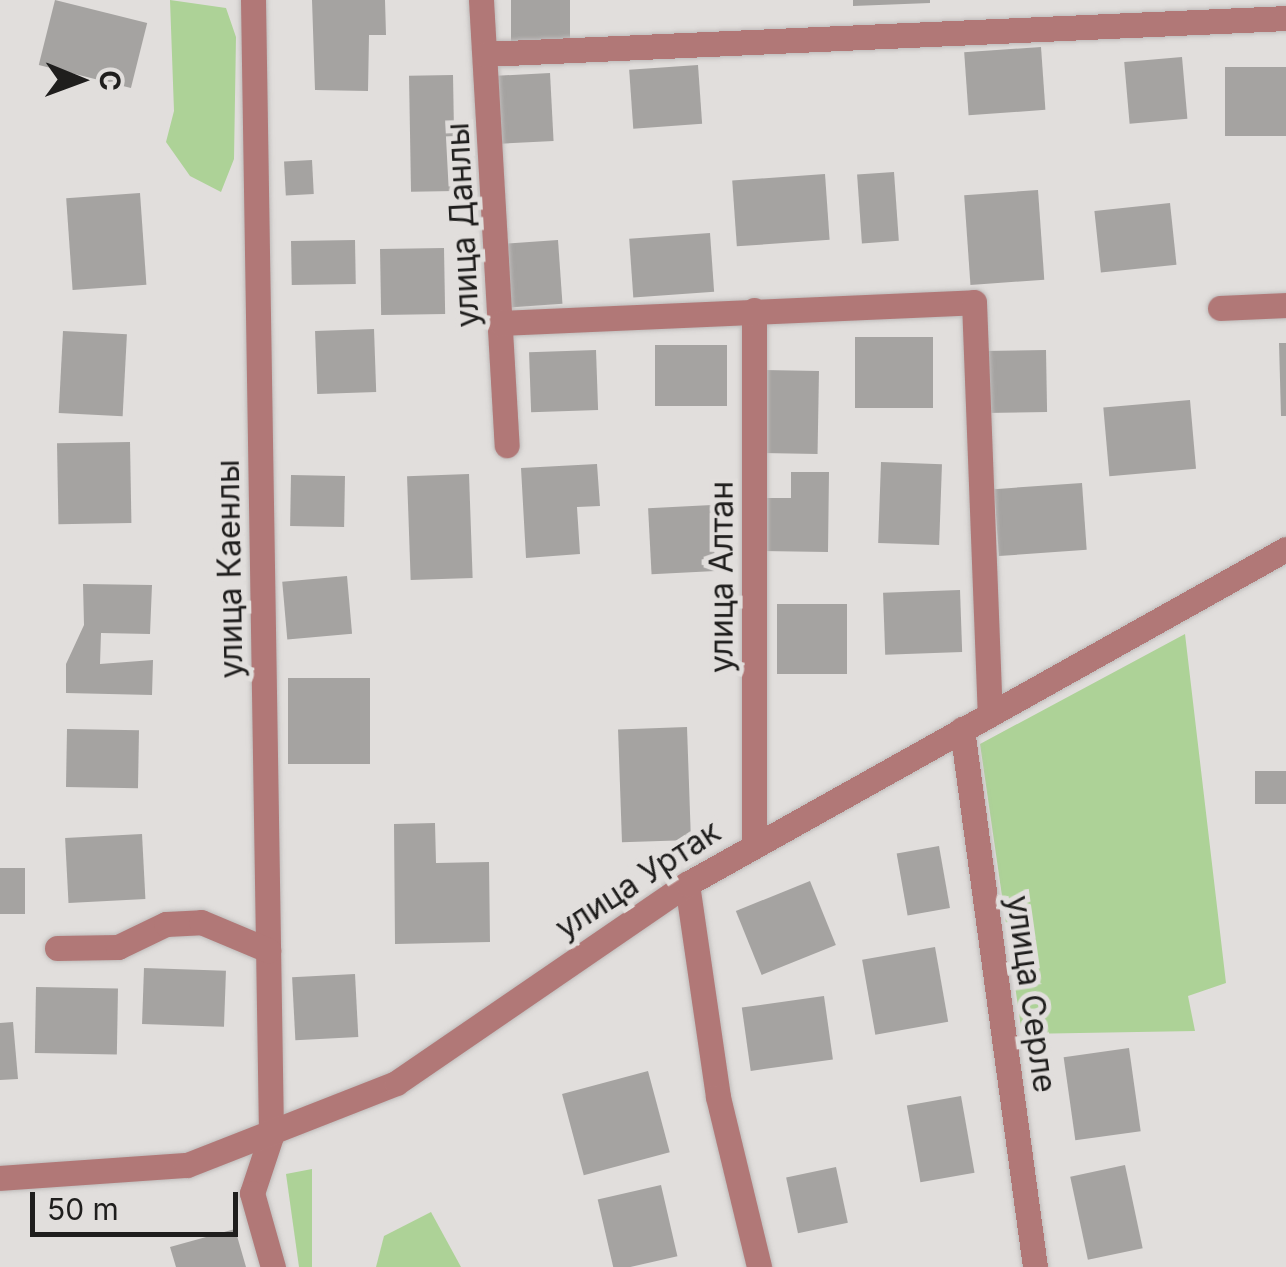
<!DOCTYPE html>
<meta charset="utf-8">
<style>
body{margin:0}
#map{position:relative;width:1286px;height:1267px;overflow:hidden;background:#e1dedc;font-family:Inter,sans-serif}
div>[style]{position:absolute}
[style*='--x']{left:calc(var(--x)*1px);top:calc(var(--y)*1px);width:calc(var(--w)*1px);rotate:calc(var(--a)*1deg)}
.green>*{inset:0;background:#add297}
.building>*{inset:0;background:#a5a3a1;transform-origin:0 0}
.roads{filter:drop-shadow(0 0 2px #bebbba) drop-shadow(0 0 2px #bebbba)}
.minor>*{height:25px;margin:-12.5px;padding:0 12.5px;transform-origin:12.5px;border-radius:12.5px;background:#b17877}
span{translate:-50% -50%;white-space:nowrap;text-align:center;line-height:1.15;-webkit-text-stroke:10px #e1dedc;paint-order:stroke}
.street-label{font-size:32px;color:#1f1e1d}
.north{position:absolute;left:30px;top:30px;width:100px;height:100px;-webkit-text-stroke:8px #e1dedc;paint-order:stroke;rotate:91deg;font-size:28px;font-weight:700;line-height:40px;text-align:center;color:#1f1e1d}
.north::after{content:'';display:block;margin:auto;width:35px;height:45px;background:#1f1e1d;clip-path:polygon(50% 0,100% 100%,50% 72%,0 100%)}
.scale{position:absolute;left:30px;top:1192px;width:208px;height:45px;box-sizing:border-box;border:5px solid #1f1e1d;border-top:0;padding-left:12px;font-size:30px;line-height:35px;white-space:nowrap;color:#1f1e1d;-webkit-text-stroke:8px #e1dedc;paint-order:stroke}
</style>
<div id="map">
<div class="green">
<div style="clip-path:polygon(170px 0,226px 8px,236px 37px,234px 159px,221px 192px,190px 176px,166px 142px,174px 111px)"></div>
<div style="clip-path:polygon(1185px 634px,1226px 983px,1188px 996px,1195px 1031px,1022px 1034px,980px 744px)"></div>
<div style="clip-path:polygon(312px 1169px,312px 1267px,299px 1267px,286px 1174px)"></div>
<div style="clip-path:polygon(431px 1212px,461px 1267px,376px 1267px,384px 1236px)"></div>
</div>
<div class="building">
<div style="left:55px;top:0;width:95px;height:67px;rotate:14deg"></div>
<div style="clip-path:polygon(312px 0,385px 0,386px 35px,369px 35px,368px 91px,315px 90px)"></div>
<div style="left:511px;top:0;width:59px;height:42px"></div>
<div style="clip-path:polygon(853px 0,930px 0,930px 3px,853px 6px)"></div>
<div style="left:1041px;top:47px;width:63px;height:77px;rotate:86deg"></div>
<div style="left:1182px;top:57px;width:62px;height:58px;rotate:85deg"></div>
<div style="left:698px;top:65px;width:59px;height:69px;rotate:86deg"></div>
<div style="left:1286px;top:67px;width:69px;height:61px;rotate:90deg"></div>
<div style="left:550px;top:73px;width:68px;height:57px;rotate:87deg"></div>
<div style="left:453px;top:75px;width:116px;height:44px;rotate:89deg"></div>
<div style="left:312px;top:160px;width:34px;height:28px;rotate:87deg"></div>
<div style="left:894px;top:172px;width:69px;height:37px;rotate:86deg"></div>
<div style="left:825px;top:174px;width:66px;height:93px;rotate:86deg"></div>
<div style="left:1038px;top:190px;width:90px;height:74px;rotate:86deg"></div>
<div style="left:140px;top:193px;width:92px;height:74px;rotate:86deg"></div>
<div style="left:1170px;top:203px;width:62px;height:76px;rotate:84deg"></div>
<div style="left:710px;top:233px;width:59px;height:81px;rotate:86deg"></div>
<div style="left:355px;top:240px;width:44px;height:64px;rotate:89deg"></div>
<div style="left:558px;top:240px;width:64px;height:53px;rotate:86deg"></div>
<div style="left:444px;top:248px;width:66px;height:64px;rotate:89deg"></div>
<div style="left:374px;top:329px;width:63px;height:59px;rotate:88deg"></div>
<div style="left:63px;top:331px;width:64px;height:82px;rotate:3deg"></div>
<div style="left:855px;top:337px;width:78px;height:71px"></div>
<div style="clip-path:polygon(1279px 343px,1286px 343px,1286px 416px,1281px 416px)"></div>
<div style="left:655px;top:345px;width:72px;height:61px"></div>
<div style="left:596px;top:350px;width:60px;height:67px;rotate:88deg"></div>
<div style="left:1046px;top:350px;width:62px;height:63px;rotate:89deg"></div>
<div style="left:764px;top:370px;width:55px;height:83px;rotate:1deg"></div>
<div style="left:1190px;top:400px;width:69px;height:87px;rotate:85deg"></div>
<div style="left:130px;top:442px;width:81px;height:73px;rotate:89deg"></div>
<div style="left:881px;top:462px;width:61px;height:81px;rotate:2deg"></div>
<div style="clip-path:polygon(597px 464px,600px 506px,577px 507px,580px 554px,526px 558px,521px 468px)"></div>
<div style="clip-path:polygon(791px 472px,829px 472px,828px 552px,762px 551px,762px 498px,791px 498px)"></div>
<div style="left:469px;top:474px;width:104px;height:62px;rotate:88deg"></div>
<div style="left:291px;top:475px;width:54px;height:51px;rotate:1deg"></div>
<div style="left:1082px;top:483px;width:67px;height:88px;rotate:86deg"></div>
<div style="left:712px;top:505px;width:66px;height:64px;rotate:87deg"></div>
<div style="left:347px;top:576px;width:58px;height:65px;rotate:85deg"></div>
<div style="clip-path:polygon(83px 584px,152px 585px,150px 634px,101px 633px,100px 664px,153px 660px,152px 695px,66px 693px,66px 664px,84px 625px)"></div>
<div style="left:960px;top:590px;width:62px;height:77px;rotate:88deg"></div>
<div style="left:847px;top:604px;width:70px;height:70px;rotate:90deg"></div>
<div style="left:288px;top:678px;width:82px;height:86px"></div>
<div style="left:687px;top:727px;width:113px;height:69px;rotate:88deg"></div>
<div style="left:67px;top:729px;width:72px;height:58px;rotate:1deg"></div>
<div style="left:1286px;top:771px;width:33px;height:31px;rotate:90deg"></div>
<div style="clip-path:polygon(435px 823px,436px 863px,489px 862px,490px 942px,395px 944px,394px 824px)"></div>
<div style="left:142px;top:834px;width:65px;height:77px;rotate:87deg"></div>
<div style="left:939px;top:846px;width:63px;height:43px;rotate:80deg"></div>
<div style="left:0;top:868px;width:25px;height:46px"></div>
<div style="left:810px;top:881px;width:69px;height:80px;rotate:68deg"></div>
<div style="left:935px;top:947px;width:76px;height:74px;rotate:80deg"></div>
<div style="left:144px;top:968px;width:82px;height:56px;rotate:2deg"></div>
<div style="left:355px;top:974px;width:63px;height:63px;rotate:87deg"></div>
<div style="left:36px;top:987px;width:82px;height:66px;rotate:1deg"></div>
<div style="left:824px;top:996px;width:64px;height:83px;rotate:82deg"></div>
<div style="clip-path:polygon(13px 1022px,18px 1079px,0 1080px,0 1023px)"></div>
<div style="left:1129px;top:1048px;width:84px;height:66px;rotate:82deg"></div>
<div style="left:648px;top:1071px;width:84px;height:89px;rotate:75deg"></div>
<div style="left:961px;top:1096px;width:78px;height:55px;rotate:80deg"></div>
<div style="left:1125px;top:1165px;width:85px;height:56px;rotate:78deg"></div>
<div style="left:836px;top:1167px;width:57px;height:51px;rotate:78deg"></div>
<div style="left:661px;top:1185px;width:73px;height:65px;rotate:77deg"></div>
<div style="clip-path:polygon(235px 1229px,246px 1267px,176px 1267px,170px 1247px)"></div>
</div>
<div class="roads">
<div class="minor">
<div style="--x:253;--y:0;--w:1136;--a:89.09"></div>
<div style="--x:271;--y:1136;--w:60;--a:108.4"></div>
<div style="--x:252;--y:1193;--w:77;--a:74.2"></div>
<div style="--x:481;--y:0;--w:446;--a:86.7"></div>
<div style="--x:485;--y:54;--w:802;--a:-2.57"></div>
<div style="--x:1220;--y:308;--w:66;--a:-2.6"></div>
<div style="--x:754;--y:310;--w:534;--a:90"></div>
<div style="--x:501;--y:323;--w:473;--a:-2.5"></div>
<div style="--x:974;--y:302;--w:412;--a:87.8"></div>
<div style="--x:962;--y:729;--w:543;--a:82.27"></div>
<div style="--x:687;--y:884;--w:215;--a:81.7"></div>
<div style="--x:718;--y:1097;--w:175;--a:76.4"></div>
<div style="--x:57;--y:948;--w:61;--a:-0.9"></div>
<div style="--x:118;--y:947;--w:53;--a:-25.6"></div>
<div style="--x:166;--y:924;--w:35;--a:-3"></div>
<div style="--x:201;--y:922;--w:73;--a:22.7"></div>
<div style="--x:0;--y:1178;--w:187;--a:-4"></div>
<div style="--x:187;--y:1165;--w:225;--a:-21.4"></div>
<div style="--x:396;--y:1083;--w:353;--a:-34.4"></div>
<div style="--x:687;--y:884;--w:686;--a:-29.22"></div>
</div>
</div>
<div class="street-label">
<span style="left:463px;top:225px;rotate:-93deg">улица Данлы</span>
<span style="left:230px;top:569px;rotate:-91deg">улица Каенлы</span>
<span style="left:722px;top:577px;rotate:-90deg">улица Алтан</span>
<span style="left:638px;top:880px;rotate:-33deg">улица Уртак</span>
<span style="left:1031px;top:994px;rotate:82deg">улица Серле</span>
</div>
<div class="north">С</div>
<div class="scale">50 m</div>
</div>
